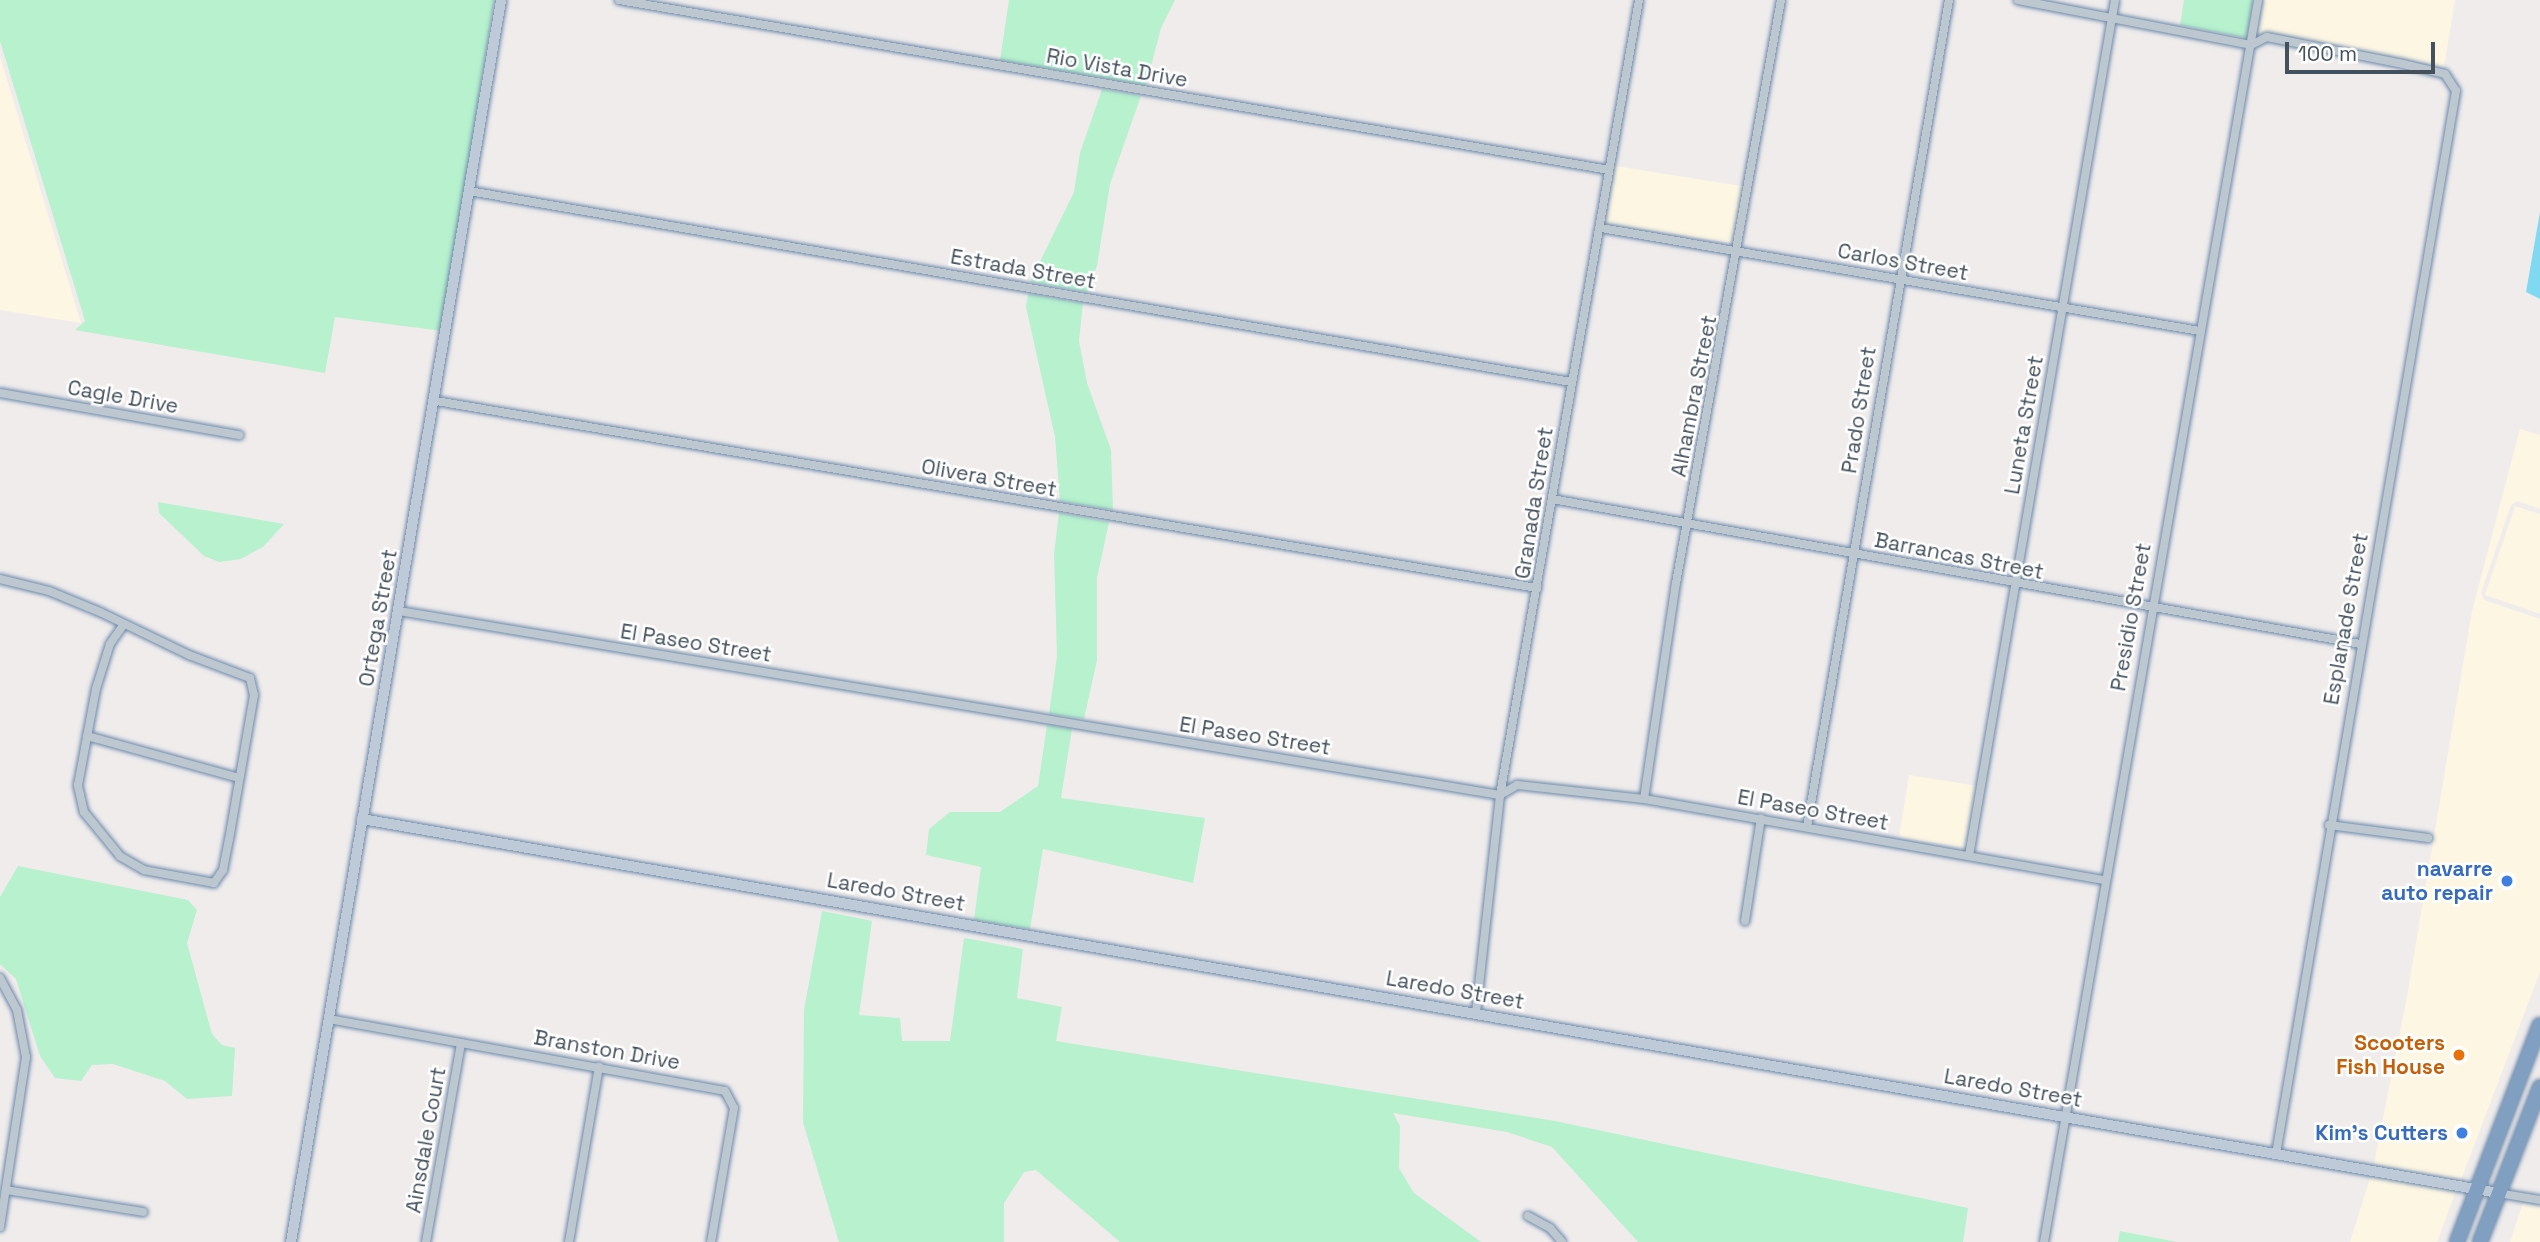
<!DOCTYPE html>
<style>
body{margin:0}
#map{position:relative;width:2540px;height:1242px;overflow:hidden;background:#f0ecec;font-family:"Space Grotesk",sans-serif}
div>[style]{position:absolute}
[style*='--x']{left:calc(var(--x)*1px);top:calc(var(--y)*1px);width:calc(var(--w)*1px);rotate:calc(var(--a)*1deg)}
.commercial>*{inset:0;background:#fdf6e3;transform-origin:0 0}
.green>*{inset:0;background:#b7f1ce}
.water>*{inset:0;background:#81d9f1}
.roads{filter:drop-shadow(0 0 2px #6c8aab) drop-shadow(0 0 2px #6c8aab)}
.street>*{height:8px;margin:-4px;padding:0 4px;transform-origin:4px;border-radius:4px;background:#bcc7d0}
.secondary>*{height:10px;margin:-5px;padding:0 5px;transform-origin:5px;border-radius:5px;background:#becad8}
.highway>*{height:14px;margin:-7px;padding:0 7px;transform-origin:7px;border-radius:7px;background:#819fc0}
.dots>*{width:19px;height:19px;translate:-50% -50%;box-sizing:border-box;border:4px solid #fff;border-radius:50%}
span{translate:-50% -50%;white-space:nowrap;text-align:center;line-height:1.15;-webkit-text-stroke:5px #fff;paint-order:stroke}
.street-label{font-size:21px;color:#44505b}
.shop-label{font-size:21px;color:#366cbe;font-weight:700}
.right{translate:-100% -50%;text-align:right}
.food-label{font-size:21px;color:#c56008;font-weight:700}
.scale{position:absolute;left:2285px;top:42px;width:150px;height:32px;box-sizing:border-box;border:4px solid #44505b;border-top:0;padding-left:9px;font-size:21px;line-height:24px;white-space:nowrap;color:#44505b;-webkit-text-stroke:5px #fff;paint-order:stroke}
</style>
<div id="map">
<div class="commercial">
<div style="clip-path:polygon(2264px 0,2455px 0,2444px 67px,2268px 32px,2257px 36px)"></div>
<div style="clip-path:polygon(0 57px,81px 323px,0 310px)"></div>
<div style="left:1615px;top:166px;width:131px;height:58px;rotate:9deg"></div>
<div style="clip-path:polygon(2520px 429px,2540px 435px,2540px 509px,2517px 501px,2511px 505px,2481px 593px,2484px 600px,2540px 619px,2540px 972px,2461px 1180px,2374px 1164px,2406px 1002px,2472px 611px)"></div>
<div style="clip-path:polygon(2515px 506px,2540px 514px,2540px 614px,2485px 595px)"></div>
<div style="left:1909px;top:775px;width:68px;height:63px;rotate:9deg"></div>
<div style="clip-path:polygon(2371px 1175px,2456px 1191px,2437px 1242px,2350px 1242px)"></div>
<div style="clip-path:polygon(2523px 1203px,2540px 1207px,2540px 1242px,2510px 1242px)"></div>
</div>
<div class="green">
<div style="clip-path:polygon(0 0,494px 0,442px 331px,335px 317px,325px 373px,75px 330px,85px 321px,0 41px)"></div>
<div style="clip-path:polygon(1009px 0,1175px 0,1161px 28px,1146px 85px,1000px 60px)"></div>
<div style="clip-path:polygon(2184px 0,2253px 0,2247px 38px,2180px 25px)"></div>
<div style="clip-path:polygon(1102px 89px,1141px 96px,1110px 184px,1097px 266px,1087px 292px,1030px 282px,1074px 192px,1080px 153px)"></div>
<div style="clip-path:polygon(1028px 294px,1083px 303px,1079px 341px,1087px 383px,1111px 450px,1113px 510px,1060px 501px,1055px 437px,1026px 307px)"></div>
<div style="clip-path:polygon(158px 502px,284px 524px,264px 546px,241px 559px,219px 562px,204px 556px,159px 513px)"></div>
<div style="clip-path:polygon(1059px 513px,1109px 522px,1097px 578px,1097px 660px,1084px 719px,1049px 714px,1057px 656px,1054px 554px)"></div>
<div style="clip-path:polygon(1047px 725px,1072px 729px,1061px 798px,1205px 818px,1193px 883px,1043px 849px,1030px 929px,974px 920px,981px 867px,926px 855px,929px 829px,950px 812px,1000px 812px,1038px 786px)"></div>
<div style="clip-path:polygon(18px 866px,188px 900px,197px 910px,187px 943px,212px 1034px,222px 1045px,235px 1048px,232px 1096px,187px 1099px,165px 1081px,113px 1064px,92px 1065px,81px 1081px,55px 1078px,40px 1056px,16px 979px,0 964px,0 897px)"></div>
<div style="clip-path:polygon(822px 911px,872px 921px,859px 1015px,900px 1018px,902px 1041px,950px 1041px,964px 938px,971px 939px,1023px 949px,1017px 998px,1062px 1007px,1056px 1041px,1555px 1121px,1968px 1208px,1963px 1242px,1638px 1242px,1552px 1147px,1507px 1132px,1393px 1113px,1400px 1126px,1399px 1168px,1414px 1193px,1481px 1242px,1120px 1242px,1036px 1170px,1024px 1172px,1004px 1203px,1004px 1242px,839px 1242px,803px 1122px,804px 1010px)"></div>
<div style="clip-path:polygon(2120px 1231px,2177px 1242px,2118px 1242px)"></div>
</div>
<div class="water">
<div style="clip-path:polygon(2540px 212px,2540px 299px,2526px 292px)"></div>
</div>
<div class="roads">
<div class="street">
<div style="--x:619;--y:0;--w:1004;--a:9.74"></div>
<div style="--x:2018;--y:0;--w:237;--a:10.9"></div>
<div style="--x:2251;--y:45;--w:18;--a:-27"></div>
<div style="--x:2267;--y:37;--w:139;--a:11.2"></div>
<div style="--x:2403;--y:64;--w:43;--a:13.4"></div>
<div style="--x:2445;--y:74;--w:20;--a:57"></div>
<div style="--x:2456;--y:91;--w:1078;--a:99.61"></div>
<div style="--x:469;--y:191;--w:1118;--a:9.83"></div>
<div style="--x:1601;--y:228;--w:608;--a:9.76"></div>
<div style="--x:0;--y:393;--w:243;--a:10"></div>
<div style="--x:436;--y:401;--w:1117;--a:9.64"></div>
<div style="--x:1552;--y:499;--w:821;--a:10.17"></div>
<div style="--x:0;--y:579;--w:50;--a:13.8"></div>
<div style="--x:49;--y:591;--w:57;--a:22.5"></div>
<div style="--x:102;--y:613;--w:97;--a:25.8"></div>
<div style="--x:189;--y:655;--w:65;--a:20.7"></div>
<div style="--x:250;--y:678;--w:17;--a:77"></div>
<div style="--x:254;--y:695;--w:146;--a:99.8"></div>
<div style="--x:229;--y:839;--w:32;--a:101"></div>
<div style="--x:223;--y:870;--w:16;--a:125"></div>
<div style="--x:214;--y:883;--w:71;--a:-169.5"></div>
<div style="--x:144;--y:870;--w:28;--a:-150"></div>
<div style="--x:120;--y:856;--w:57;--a:-129.3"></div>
<div style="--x:84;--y:812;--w:28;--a:-103"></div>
<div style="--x:78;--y:785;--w:98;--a:-79.4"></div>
<div style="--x:96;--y:689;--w:47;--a:-72.7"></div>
<div style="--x:110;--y:644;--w:24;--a:-55"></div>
<div style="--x:399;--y:611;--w:1116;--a:9.49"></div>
<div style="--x:1500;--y:795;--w:20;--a:-30"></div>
<div style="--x:1517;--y:785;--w:128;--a:6.3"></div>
<div style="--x:1644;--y:799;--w:466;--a:10"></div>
<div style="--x:87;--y:736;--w:158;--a:15.4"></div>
<div style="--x:1644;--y:799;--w:218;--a:-81.6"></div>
<div style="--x:1676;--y:583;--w:592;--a:-79.79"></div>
<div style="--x:2329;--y:825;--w:100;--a:7.5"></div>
<div style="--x:1807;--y:827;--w:839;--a:-80.26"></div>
<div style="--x:1969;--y:856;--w:868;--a:-80.32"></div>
<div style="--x:1745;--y:921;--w:104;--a:-81.2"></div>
<div style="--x:0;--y:978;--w:36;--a:62"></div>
<div style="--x:17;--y:1010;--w:48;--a:79.2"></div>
<div style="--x:26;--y:1057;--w:172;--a:98.7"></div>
<div style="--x:1476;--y:1013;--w:219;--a:-83.7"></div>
<div style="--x:1500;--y:795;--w:807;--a:-80.08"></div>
<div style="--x:329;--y:1019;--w:402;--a:10.3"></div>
<div style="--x:725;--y:1091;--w:19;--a:62"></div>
<div style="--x:734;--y:1108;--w:136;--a:99.7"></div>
<div style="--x:6;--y:1190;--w:139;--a:9.1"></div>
<div style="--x:2498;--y:1193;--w:43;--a:9.5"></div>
<div style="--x:1528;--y:1216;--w:25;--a:29"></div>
<div style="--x:1550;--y:1228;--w:18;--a:49"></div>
<div style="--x:426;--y:1242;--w:202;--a:-80"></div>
<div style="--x:569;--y:1242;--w:178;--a:-80.3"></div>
<div style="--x:2044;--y:1242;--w:1260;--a:-80.22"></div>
</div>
<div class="secondary">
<div style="--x:362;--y:819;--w:2168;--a:9.93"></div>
<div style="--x:291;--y:1242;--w:1260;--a:-80.4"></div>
</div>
<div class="highway">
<div style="--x:2457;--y:1242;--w:232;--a:-69.1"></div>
<div style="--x:2480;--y:1242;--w:166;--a:-68.8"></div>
</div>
</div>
<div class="dots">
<div style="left:2507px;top:881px;background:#3f7fe0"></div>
<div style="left:2459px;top:1055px;background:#e8710a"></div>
<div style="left:2462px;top:1133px;background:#3f7fe0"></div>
</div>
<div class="street-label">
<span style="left:1117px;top:68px;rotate:10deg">Rio Vista Drive</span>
<span style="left:1903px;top:262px;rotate:10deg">Carlos Street</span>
<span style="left:1023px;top:269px;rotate:10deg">Estrada Street</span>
<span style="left:1694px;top:396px;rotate:-79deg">Alhambra Street</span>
<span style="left:123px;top:397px;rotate:10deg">Cagle Drive</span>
<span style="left:1859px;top:410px;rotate:-81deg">Prado Street</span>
<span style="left:2024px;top:425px;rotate:-80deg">Luneta Street</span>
<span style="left:989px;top:478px;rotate:10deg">Olivera Street</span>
<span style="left:1534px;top:503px;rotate:-81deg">Granada Street</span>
<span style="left:1959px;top:556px;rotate:11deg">Barrancas Street</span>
<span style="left:2131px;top:617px;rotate:-80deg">Presidio Street</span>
<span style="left:378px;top:618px;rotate:-80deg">Ortega Street</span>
<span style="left:2346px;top:619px;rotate:-80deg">Esplanade Street</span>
<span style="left:696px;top:643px;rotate:9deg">El Paseo Street</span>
<span style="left:1255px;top:736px;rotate:9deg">El Paseo Street</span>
<span style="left:1813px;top:810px;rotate:10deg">El Paseo Street</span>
<span style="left:896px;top:892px;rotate:10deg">Laredo Street</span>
<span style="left:1455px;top:990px;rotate:10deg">Laredo Street</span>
<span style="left:607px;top:1050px;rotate:10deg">Branston Drive</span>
<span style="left:2013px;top:1088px;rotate:10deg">Laredo Street</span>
<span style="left:426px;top:1140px;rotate:-80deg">Ainsdale Court</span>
</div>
<div class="shop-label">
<span class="right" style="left:2493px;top:881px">navarre<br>auto repair</span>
<span class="right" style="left:2448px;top:1133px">Kim's Cutters</span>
</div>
<div class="food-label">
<span class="right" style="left:2445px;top:1055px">Scooters<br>Fish House</span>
</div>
<div class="scale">100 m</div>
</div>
